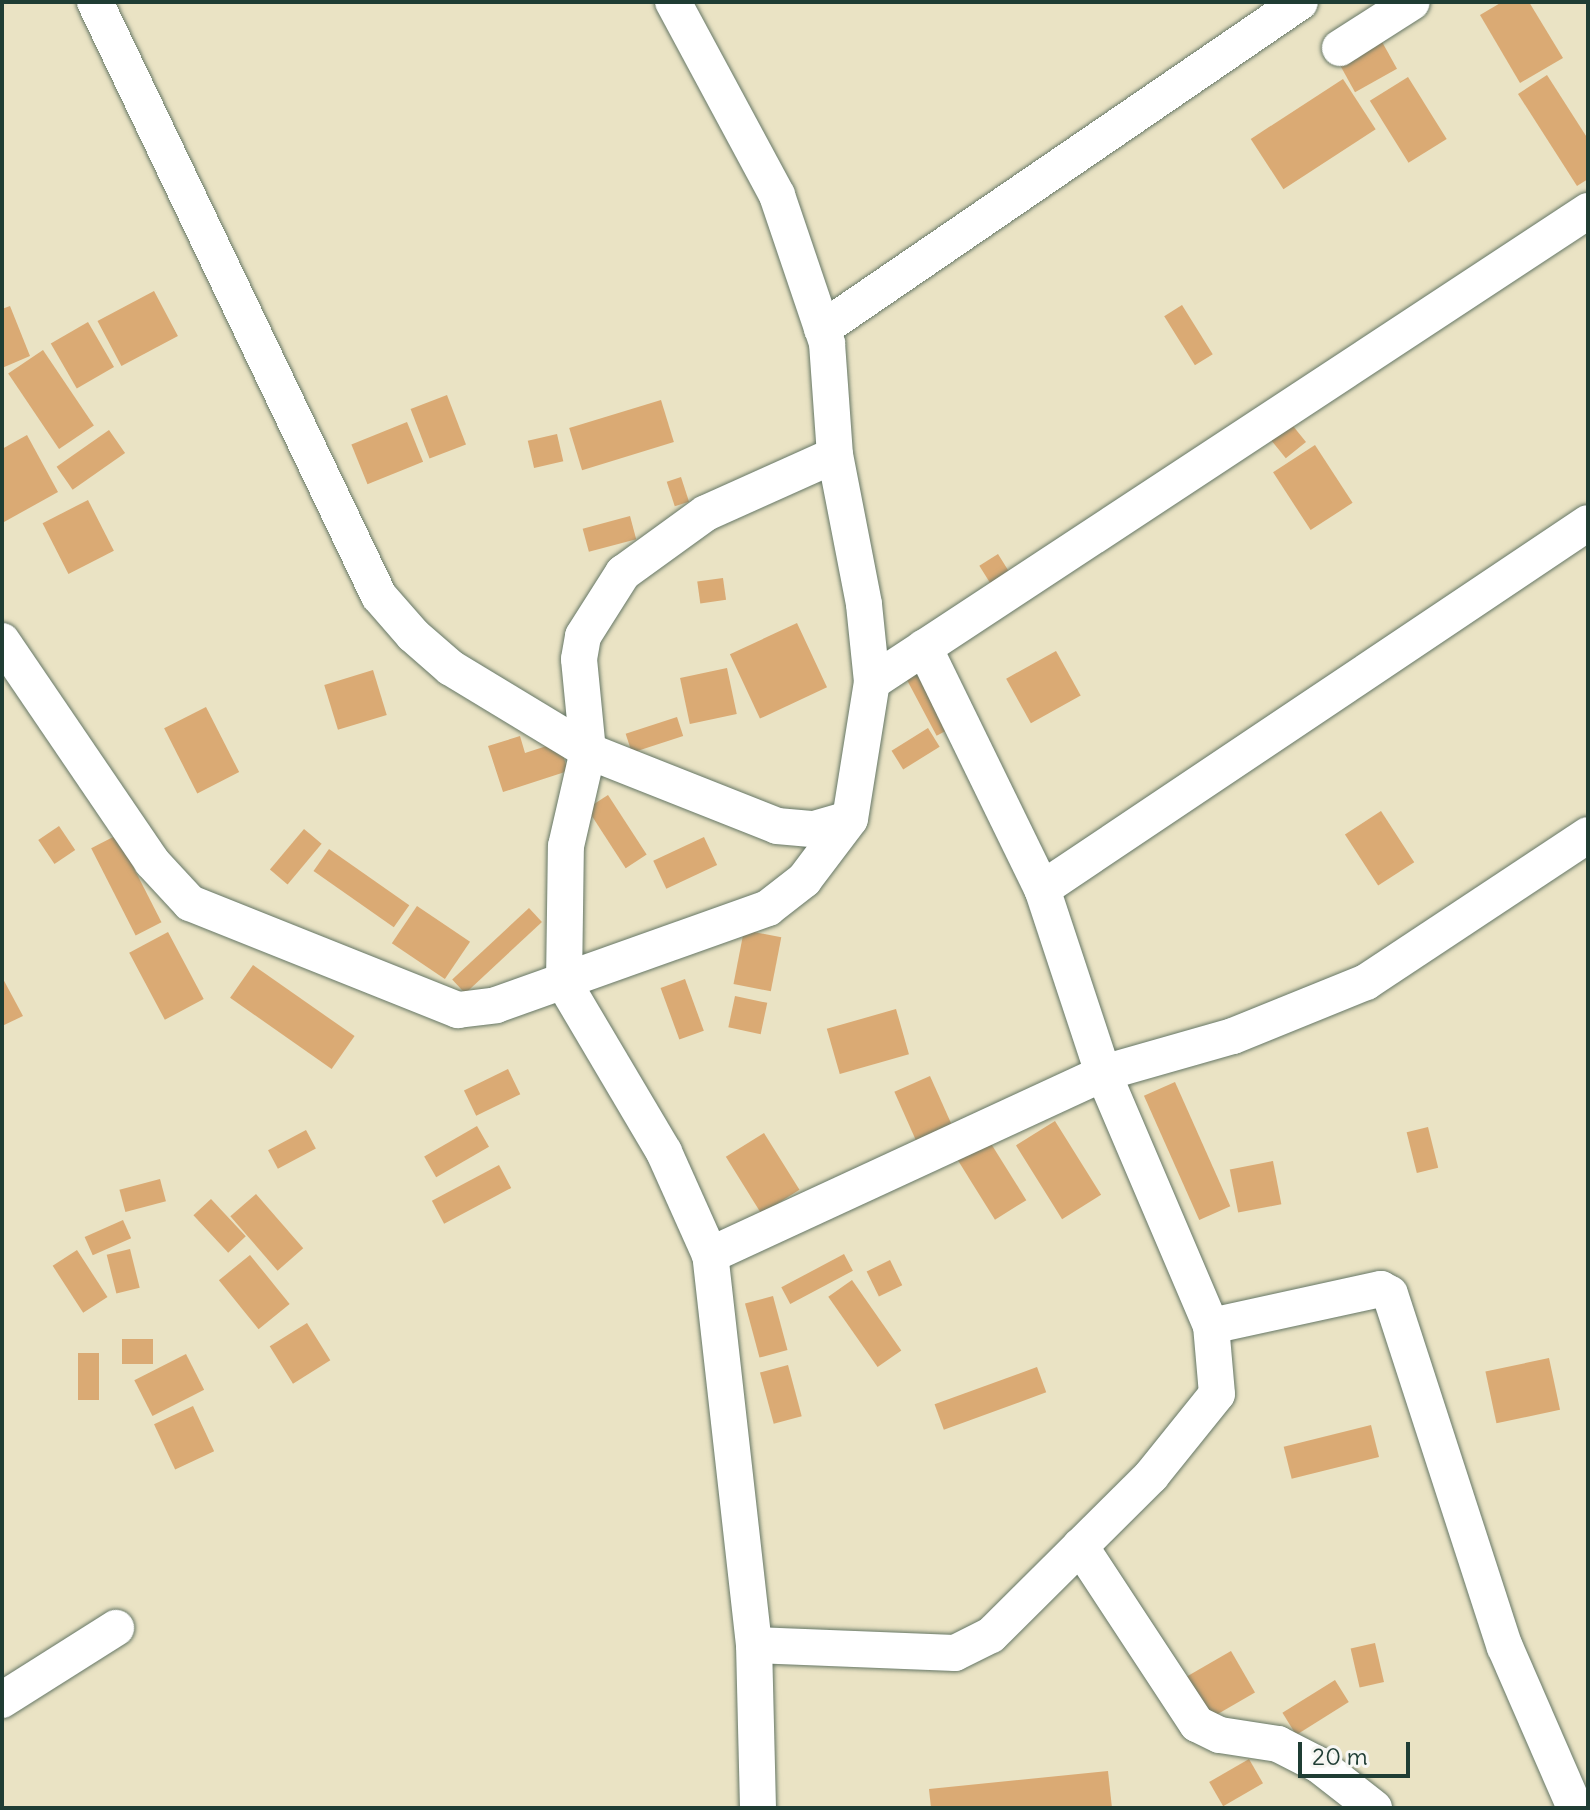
<!DOCTYPE html>
<style>
body{margin:0}
#map{position:relative;width:1590px;height:1810px;overflow:hidden;background:#eae3c4;font-family:Delius,sans-serif}
div>[style]{position:absolute}
[style*='--x']{left:calc(var(--x)*1px);top:calc(var(--y)*1px);width:calc(var(--w)*1px);rotate:calc(var(--a)*1deg)}
.building>*{inset:0;background:#daaa74;transform-origin:0 0}
.roads{filter:drop-shadow(0 0 2px #676) drop-shadow(0 0 2px #676)}
.street>*{height:36px;margin:-18px;padding:0 18px;transform-origin:18px;border-radius:18px;background:#fff}
span{translate:-50% -50%;white-space:nowrap;text-align:center;line-height:1.15;-webkit-text-stroke:8px #f6f6f2;paint-order:stroke}
.frame{position:absolute;inset:0;border:4px solid #1f3d34;pointer-events:none}
.scale{position:absolute;left:1298px;top:1742px;width:112px;height:36px;box-sizing:border-box;border:4px solid #1f3d34;border-top:0;padding-left:10px;font-size:24px;line-height:28px;white-space:nowrap;color:#1f3d34;-webkit-text-stroke:6px #f6f6f2;paint-order:stroke}
</style>
<div id="map">
<div class="building">
<div style="clip-path:polygon(1502px 2px,1529px 2px,1563px 58px,1520px 83px,1480px 15px)"></div>
<div style="left:1381px;top:40px;width:33px;height:48px;rotate:61deg"></div>
<div style="clip-path:polygon(1547px 75px,1588px 139px,1588px 179px,1577px 186px,1518px 94px)"></div>
<div style="left:1408px;top:77px;width:73px;height:45px;rotate:58deg"></div>
<div style="left:1343px;top:79px;width:60px;height:110px;rotate:57deg"></div>
<div style="left:154px;top:291px;width:51px;height:64px;rotate:62deg"></div>
<div style="left:1182px;top:305px;width:58px;height:21px;rotate:58deg"></div>
<div style="clip-path:polygon(10px 306px,30px 356px,2px 368px,2px 309px)"></div>
<div style="left:88px;top:322px;width:52px;height:43px;rotate:60deg"></div>
<div style="left:43px;top:350px;width:91px;height:42px;rotate:56deg"></div>
<div style="left:447px;top:395px;width:53px;height:39px;rotate:69deg"></div>
<div style="left:661px;top:400px;width:44px;height:96px;rotate:73deg"></div>
<div style="left:1289px;top:421px;width:27px;height:26px;rotate:51deg"></div>
<div style="left:407px;top:422px;width:43px;height:60px;rotate:68deg"></div>
<div style="left:109px;top:430px;width:28px;height:64px;rotate:55deg"></div>
<div style="left:557px;top:434px;width:28px;height:30px;rotate:77deg"></div>
<div style="clip-path:polygon(27px 435px,58px 492px,4px 522px,2px 449px)"></div>
<div style="left:1315px;top:445px;width:69px;height:50px;rotate:57deg"></div>
<div style="left:681px;top:477px;width:26px;height:15px;rotate:72deg"></div>
<div style="left:88px;top:500px;width:57px;height:51px;rotate:63deg"></div>
<div style="left:630px;top:516px;width:24px;height:49px;rotate:75deg"></div>
<div style="left:998px;top:554px;width:28px;height:22px;rotate:58deg"></div>
<div style="left:723px;top:578px;width:22px;height:26px;rotate:82deg"></div>
<div style="left:797px;top:623px;width:71px;height:74px;rotate:65deg"></div>
<div style="left:1056px;top:651px;width:51px;height:57px;rotate:61deg"></div>
<div style="left:727px;top:668px;width:47px;height:48px;rotate:78deg"></div>
<div style="left:926px;top:669px;width:64px;height:22px;rotate:62deg"></div>
<div style="left:373px;top:670px;width:47px;height:51px;rotate:73deg"></div>
<div style="left:206px;top:707px;width:73px;height:47px;rotate:63deg"></div>
<div style="left:677px;top:717px;width:20px;height:54px;rotate:72deg"></div>
<div style="left:928px;top:728px;width:22px;height:43px;rotate:58deg"></div>
<div style="clip-path:polygon(520px 736px,525px 753px,559px 742px,568px 771px,503px 792px,488px 746px)"></div>
<div style="left:608px;top:795px;width:71px;height:25px;rotate:57deg"></div>
<div style="left:1381px;top:811px;width:61px;height:43px;rotate:57deg"></div>
<div style="left:59px;top:826px;width:29px;height:25px;rotate:56deg"></div>
<div style="left:304px;top:829px;width:23px;height:53px;rotate:40deg"></div>
<div style="left:117px;top:835px;width:98px;height:29px;rotate:63deg"></div>
<div style="left:704px;top:837px;width:31px;height:56px;rotate:65deg"></div>
<div style="left:329px;top:849px;width:98px;height:27px;rotate:35deg"></div>
<div style="left:417px;top:906px;width:64px;height:45px;rotate:34deg"></div>
<div style="left:529px;top:908px;width:19px;height:105px;rotate:47deg"></div>
<div style="left:744px;top:930px;width:38px;height:55px;rotate:11deg"></div>
<div style="left:168px;top:932px;width:76px;height:44px;rotate:62deg"></div>
<div style="left:253px;top:965px;width:124px;height:40px;rotate:35deg"></div>
<div style="clip-path:polygon(2px 977px,23px 1016px,2px 1026px)"></div>
<div style="left:685px;top:979px;width:55px;height:26px;rotate:70deg"></div>
<div style="left:735px;top:996px;width:33px;height:32px;rotate:12deg"></div>
<div style="left:896px;top:1009px;width:47px;height:72px;rotate:74deg"></div>
<div style="left:508px;top:1069px;width:28px;height:49px;rotate:64deg"></div>
<div style="left:930px;top:1076px;width:54px;height:39px;rotate:66deg"></div>
<div style="left:1175px;top:1082px;width:136px;height:34px;rotate:66deg"></div>
<div style="left:1055px;top:1121px;width:87px;height:46px;rotate:58deg"></div>
<div style="left:477px;top:1126px;width:24px;height:61px;rotate:60deg"></div>
<div style="left:1428px;top:1127px;width:42px;height:22px;rotate:76deg"></div>
<div style="left:306px;top:1130px;width:21px;height:43px;rotate:62deg"></div>
<div style="left:764px;top:1133px;width:67px;height:45px;rotate:58deg"></div>
<div style="left:985px;top:1134px;width:78px;height:37px;rotate:58deg"></div>
<div style="left:1273px;top:1161px;width:44px;height:44px;rotate:79deg"></div>
<div style="left:499px;top:1165px;width:26px;height:76px;rotate:62deg"></div>
<div style="left:160px;top:1179px;width:23px;height:42px;rotate:75deg"></div>
<div style="left:256px;top:1194px;width:72px;height:34px;rotate:49deg"></div>
<div style="left:211px;top:1199px;width:51px;height:24px;rotate:47deg"></div>
<div style="left:123px;top:1220px;width:20px;height:42px;rotate:66deg"></div>
<div style="left:130px;top:1249px;width:40px;height:24px;rotate:76deg"></div>
<div style="left:77px;top:1250px;width:56px;height:29px;rotate:57deg"></div>
<div style="left:844px;top:1254px;width:19px;height:71px;rotate:62deg"></div>
<div style="left:250px;top:1255px;width:63px;height:40px;rotate:51deg"></div>
<div style="left:890px;top:1260px;width:28px;height:26px;rotate:64deg"></div>
<div style="left:852px;top:1280px;width:86px;height:29px;rotate:55deg"></div>
<div style="left:773px;top:1296px;width:56px;height:29px;rotate:75deg"></div>
<div style="left:307px;top:1323px;width:44px;height:44px;rotate:58deg"></div>
<div style="left:122px;top:1339px;width:31px;height:25px"></div>
<div style="left:99px;top:1353px;width:47px;height:21px;rotate:90deg"></div>
<div style="left:186px;top:1354px;width:40px;height:58px;rotate:63deg"></div>
<div style="left:1549px;top:1358px;width:53px;height:65px;rotate:78deg"></div>
<div style="left:788px;top:1365px;width:53px;height:29px;rotate:75deg"></div>
<div style="left:1037px;top:1367px;width:27px;height:109px;rotate:70deg"></div>
<div style="left:193px;top:1406px;width:50px;height:43px;rotate:65deg"></div>
<div style="left:1371px;top:1425px;width:33px;height:90px;rotate:76deg"></div>
<div style="left:1375px;top:1643px;width:40px;height:25px;rotate:77deg"></div>
<div style="left:1231px;top:1651px;width:48px;height:56px;rotate:60deg"></div>
<div style="left:1335px;top:1680px;width:26px;height:62px;rotate:58deg"></div>
<div style="left:1249px;top:1759px;width:28px;height:46px;rotate:60deg"></div>
<div style="clip-path:polygon(1108px 1771px,1112px 1808px,931px 1808px,929px 1789px)"></div>
</div>
<div class="roads">
<div class="street">
<div style="--x:95;--y:2;--w:658;--a:64.45"></div>
<div style="--x:379;--y:596;--w:52;--a:48.9"></div>
<div style="--x:413;--y:635;--w:50;--a:41"></div>
<div style="--x:451;--y:668;--w:160;--a:31.2"></div>
<div style="--x:588;--y:751;--w:203;--a:21.6"></div>
<div style="--x:777;--y:826;--w:37;--a:5"></div>
<div style="--x:814;--y:829;--w:37;--a:-16"></div>
<div style="--x:1340;--y:48;--w:85;--a:-32.6"></div>
<div style="--x:822;--y:329;--w:579;--a:-34.38"></div>
<div style="--x:2;--y:641;--w:267;--a:55.8"></div>
<div style="--x:152;--y:862;--w:56;--a:47.2"></div>
<div style="--x:190;--y:903;--w:289;--a:21.8"></div>
<div style="--x:458;--y:1010;--w:38;--a:-7"></div>
<div style="--x:496;--y:1005;--w:289;--a:-19.6"></div>
<div style="--x:768;--y:908;--w:46;--a:-37.9"></div>
<div style="--x:804;--y:880;--w:76;--a:-53"></div>
<div style="--x:850;--y:819;--w:139;--a:-80.9"></div>
<div style="--x:872;--y:682;--w:78;--a:-95.9"></div>
<div style="--x:864;--y:604;--w:152;--a:-101"></div>
<div style="--x:835;--y:455;--w:112;--a:-94.1"></div>
<div style="--x:827;--y:343;--w:156;--a:-108.7"></div>
<div style="--x:777;--y:195;--w:219;--a:-118.3"></div>
<div style="--x:872;--y:682;--w:857;--a:-33.34"></div>
<div style="--x:1042;--y:889;--w:657;--a:-33.84"></div>
<div style="--x:710;--y:1255;--w:433;--a:-24.8"></div>
<div style="--x:1103;--y:1073;--w:135;--a:-15.9"></div>
<div style="--x:1233;--y:1036;--w:144;--a:-22.1"></div>
<div style="--x:1366;--y:982;--w:266;--a:-33.5"></div>
<div style="--x:1211;--y:1326;--w:174;--a:-12.3"></div>
<div style="--x:1381;--y:1289;--w:10;--a:29"></div>
<div style="--x:1390;--y:1294;--w:371;--a:72"></div>
<div style="--x:1505;--y:1647;--w:176;--a:66.5"></div>
<div style="--x:1080;--y:1546;--w:213;--a:56.7"></div>
<div style="--x:1197;--y:1724;--w:25;--a:26"></div>
<div style="--x:1220;--y:1735;--w:59;--a:8.8"></div>
<div style="--x:1278;--y:1744;--w:46;--a:27.1"></div>
<div style="--x:1319;--y:1765;--w:70;--a:38"></div>
<div style="--x:754;--y:1645;--w:201;--a:2.3"></div>
<div style="--x:955;--y:1653;--w:40;--a:-26.6"></div>
<div style="--x:991;--y:1635;--w:226;--a:-44.8"></div>
<div style="--x:1151;--y:1476;--w:105;--a:-51.2"></div>
<div style="--x:1217;--y:1394;--w:68;--a:-95"></div>
<div style="--x:1211;--y:1326;--w:275;--a:-113.1"></div>
<div style="--x:1103;--y:1073;--w:194;--a:-108.3"></div>
<div style="--x:1042;--y:889;--w:269;--a:-116"></div>
<div style="--x:2;--y:1700;--w:135;--a:-32.3"></div>
<div style="--x:758;--y:1808;--w:163;--a:-91.4"></div>
<div style="--x:754;--y:1645;--w:392;--a:-96.4"></div>
<div style="--x:710;--y:1255;--w:113;--a:-114.1"></div>
<div style="--x:664;--y:1152;--w:196;--a:-120.6"></div>
<div style="--x:564;--y:983;--w:137;--a:-89.2"></div>
<div style="--x:566;--y:846;--w:98;--a:-77"></div>
<div style="--x:588;--y:751;--w:92;--a:-95.6"></div>
<div style="--x:579;--y:659;--w:23;--a:-80"></div>
<div style="--x:583;--y:636;--w:75;--a:-57.6"></div>
<div style="--x:623;--y:573;--w:102;--a:-35.9"></div>
<div style="--x:706;--y:513;--w:141;--a:-24.2"></div>
</div>
</div>
<div class="frame"></div>
<div class="scale">20 m</div>
</div>
